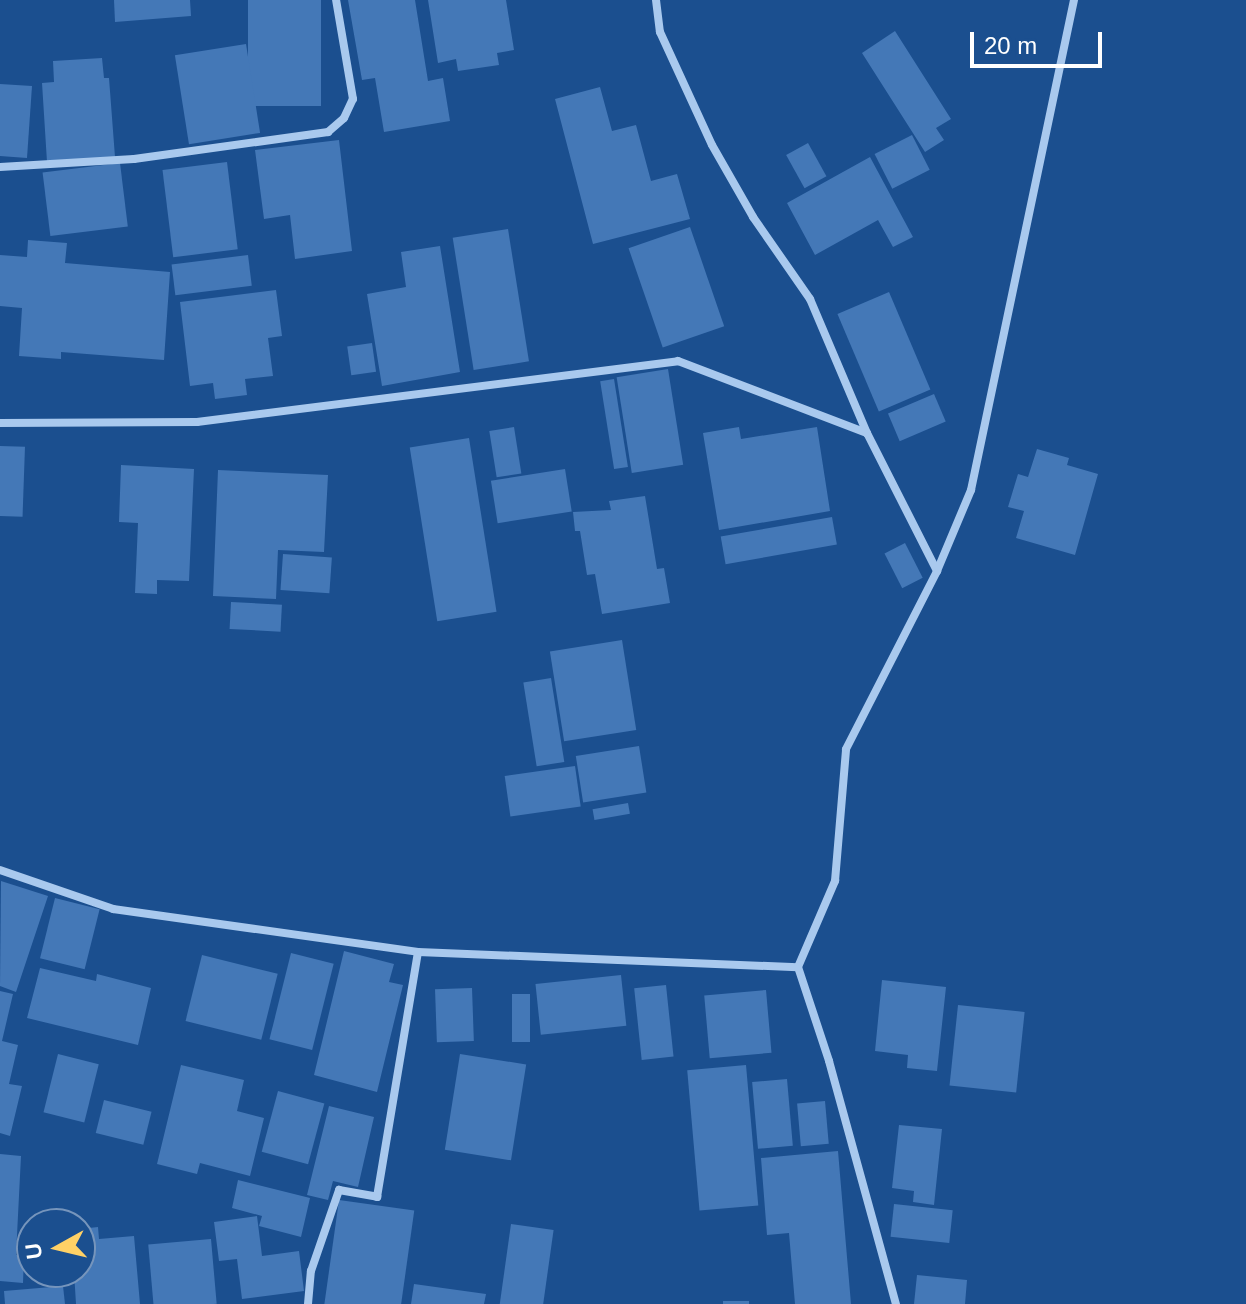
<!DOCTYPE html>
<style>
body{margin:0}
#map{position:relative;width:1246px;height:1304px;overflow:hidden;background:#1b4f8f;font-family:Arial,sans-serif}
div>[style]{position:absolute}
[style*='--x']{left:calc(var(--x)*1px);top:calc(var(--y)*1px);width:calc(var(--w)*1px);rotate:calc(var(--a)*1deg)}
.building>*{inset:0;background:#4478b7;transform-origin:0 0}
.street>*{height:8px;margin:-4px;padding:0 4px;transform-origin:4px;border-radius:4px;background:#a9c9ee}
span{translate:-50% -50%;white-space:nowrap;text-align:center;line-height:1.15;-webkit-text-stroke:6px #1b4f8f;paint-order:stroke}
.north{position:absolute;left:16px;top:1208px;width:80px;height:80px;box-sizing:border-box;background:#1b4f8f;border:2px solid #7695bc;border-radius:50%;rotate:262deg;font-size:22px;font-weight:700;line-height:32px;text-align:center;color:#fff}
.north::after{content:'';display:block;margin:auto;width:28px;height:36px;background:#ffd166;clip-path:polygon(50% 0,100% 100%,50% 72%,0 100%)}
.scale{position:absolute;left:970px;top:32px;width:132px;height:36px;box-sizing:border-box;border:4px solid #fff;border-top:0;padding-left:10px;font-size:24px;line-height:28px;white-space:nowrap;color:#fff;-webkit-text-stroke:6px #1b4f8f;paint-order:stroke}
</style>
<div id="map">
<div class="building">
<div style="clip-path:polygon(114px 0,190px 0,191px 16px,115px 22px)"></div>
<div style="left:248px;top:0;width:73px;height:106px"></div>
<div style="clip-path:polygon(348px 0,415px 0,428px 81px,443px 78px,450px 121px,384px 132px,375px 78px,362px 80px)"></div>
<div style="clip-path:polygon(428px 0,506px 0,514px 50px,497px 53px,499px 65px,458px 71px,456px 59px,438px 63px)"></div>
<div style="clip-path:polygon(895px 31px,951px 119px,936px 128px,944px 140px,925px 152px,862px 53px)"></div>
<div style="left:246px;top:44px;width:90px;height:72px;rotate:81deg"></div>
<div style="clip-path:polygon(102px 58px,104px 78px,109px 78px,115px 157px,47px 162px,42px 83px,54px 82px,53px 61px)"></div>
<div style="clip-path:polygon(0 84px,32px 86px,27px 158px,0 156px)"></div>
<div style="clip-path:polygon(600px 87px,612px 131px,636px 125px,651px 181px,677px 174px,690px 219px,593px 244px,555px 99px)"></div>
<div style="left:912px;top:135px;width:39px;height:42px;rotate:63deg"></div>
<div style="clip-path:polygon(339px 140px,352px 251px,295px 259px,290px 215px,264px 219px,255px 150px)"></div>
<div style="left:808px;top:143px;width:38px;height:25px;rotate:61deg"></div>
<div style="clip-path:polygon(870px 157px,913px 237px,893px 247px,878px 220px,815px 255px,787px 203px)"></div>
<div style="left:227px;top:162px;width:88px;height:65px;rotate:83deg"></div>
<div style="left:120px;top:163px;width:64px;height:78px;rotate:83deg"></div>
<div style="left:690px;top:227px;width:105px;height:65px;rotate:71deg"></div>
<div style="left:508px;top:229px;width:134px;height:56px;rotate:81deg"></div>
<div style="clip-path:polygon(28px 240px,67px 243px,65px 263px,170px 272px,164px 360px,61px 352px,61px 359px,19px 356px,22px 308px,0 306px,0 255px,27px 257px)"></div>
<div style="clip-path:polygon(440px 246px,460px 372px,382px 386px,367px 294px,406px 287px,401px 252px)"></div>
<div style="left:248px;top:255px;width:31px;height:77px;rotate:83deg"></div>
<div style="clip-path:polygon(276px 290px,282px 336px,268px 338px,273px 376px,245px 379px,247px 395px,215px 399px,213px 383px,190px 386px,180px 302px)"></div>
<div style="left:889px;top:292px;width:106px;height:56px;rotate:67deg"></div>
<div style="left:372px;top:343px;width:29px;height:25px;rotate:82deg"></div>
<div style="left:668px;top:369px;width:97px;height:52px;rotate:81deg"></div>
<div style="left:614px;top:379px;width:89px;height:14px;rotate:81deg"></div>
<div style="left:934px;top:394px;width:30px;height:50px;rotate:67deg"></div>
<div style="left:514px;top:427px;width:47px;height:25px;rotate:81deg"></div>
<div style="clip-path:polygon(739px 427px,741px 439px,817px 427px,830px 511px,719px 530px,703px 433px)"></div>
<div style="left:469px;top:438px;width:176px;height:60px;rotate:81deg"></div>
<div style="left:0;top:446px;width:25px;height:70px;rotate:2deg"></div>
<div style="clip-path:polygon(1037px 449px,1069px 458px,1067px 465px,1098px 474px,1075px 555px,1016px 538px,1024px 511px,1008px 507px,1018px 474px,1028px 477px)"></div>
<div style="clip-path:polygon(121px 465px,194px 469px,189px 581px,157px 580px,157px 594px,135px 593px,138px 523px,119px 522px)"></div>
<div style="left:565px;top:469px;width:43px;height:75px;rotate:81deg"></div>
<div style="clip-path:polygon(218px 470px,328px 475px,324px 552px,278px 550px,276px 599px,213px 596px)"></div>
<div style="clip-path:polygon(645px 496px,657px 569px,664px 568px,670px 603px,602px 614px,595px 574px,587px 575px,580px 531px,575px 531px,573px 512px,611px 510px,609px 501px)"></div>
<div style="left:832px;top:517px;width:28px;height:113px;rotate:80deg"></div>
<div style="left:905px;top:543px;width:39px;height:23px;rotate:63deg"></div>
<div style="left:283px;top:554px;width:49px;height:36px;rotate:4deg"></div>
<div style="left:231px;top:602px;width:51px;height:27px;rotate:3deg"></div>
<div style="left:622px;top:640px;width:91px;height:73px;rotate:81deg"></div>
<div style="left:551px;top:678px;width:85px;height:28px;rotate:81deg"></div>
<div style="left:639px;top:746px;width:47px;height:64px;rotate:81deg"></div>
<div style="left:575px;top:766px;width:41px;height:71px;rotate:82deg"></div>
<div style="left:628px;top:803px;width:11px;height:36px;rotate:80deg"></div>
<div style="clip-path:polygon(1px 881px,48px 896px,16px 992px,0 986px)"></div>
<div style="left:55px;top:898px;width:46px;height:62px;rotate:14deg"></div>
<div style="clip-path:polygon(344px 951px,394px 964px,389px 982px,403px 985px,377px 1092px,314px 1075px)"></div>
<div style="left:291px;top:953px;width:44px;height:89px;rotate:14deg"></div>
<div style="left:202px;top:955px;width:78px;height:68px;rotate:14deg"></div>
<div style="clip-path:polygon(40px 968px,96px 981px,97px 974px,151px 988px,138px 1045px,27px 1018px)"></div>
<div style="left:621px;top:975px;width:51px;height:86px;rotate:84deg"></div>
<div style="clip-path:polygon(882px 980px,946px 987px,937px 1071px,907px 1068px,908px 1055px,875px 1051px)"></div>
<div style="left:666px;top:985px;width:72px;height:32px;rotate:84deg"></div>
<div style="left:472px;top:988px;width:53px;height:37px;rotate:88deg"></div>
<div style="left:766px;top:990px;width:63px;height:62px;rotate:85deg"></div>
<div style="clip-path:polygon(0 991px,13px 994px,2px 1041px,18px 1045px,9px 1084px,22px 1086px,10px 1136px,0 1133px)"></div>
<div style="left:512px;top:994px;width:18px;height:48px"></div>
<div style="left:958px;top:1005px;width:67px;height:81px;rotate:6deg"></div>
<div style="left:58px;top:1054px;width:42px;height:60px;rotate:14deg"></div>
<div style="left:460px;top:1054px;width:67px;height:97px;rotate:9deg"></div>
<div style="clip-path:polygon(181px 1065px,244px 1080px,237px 1111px,264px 1118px,250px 1176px,200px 1163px,197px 1174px,157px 1164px)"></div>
<div style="left:746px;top:1065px;width:141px;height:59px;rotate:85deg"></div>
<div style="left:787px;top:1079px;width:67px;height:35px;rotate:85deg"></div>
<div style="left:278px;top:1091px;width:48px;height:63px;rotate:15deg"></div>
<div style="left:104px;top:1100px;width:49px;height:34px;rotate:14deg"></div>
<div style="left:825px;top:1101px;width:43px;height:28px;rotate:85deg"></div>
<div style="clip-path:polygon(329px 1106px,374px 1117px,358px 1187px,333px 1181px,328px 1200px,307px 1195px)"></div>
<div style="clip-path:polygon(899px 1125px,942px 1129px,934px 1205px,913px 1202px,914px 1191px,892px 1188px)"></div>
<div style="clip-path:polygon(838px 1151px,851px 1304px,795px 1304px,789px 1233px,767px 1235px,761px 1158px)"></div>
<div style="clip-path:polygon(0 1154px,21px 1156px,16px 1255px,24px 1256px,23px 1283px,0 1281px)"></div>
<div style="clip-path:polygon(238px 1180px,310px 1198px,301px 1237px,259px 1226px,262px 1216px,232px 1208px)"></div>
<div style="left:339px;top:1200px;width:76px;height:105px;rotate:8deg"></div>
<div style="left:894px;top:1204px;width:59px;height:33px;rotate:6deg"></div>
<div style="clip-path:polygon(257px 1216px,262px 1256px,299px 1251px,304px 1291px,242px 1299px,237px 1259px,219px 1261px,214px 1222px)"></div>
<div style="left:511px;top:1224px;width:43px;height:81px;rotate:8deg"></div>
<div style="clip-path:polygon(98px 1227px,99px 1239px,134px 1236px,140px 1304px,76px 1304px,74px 1272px,80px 1272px,80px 1229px)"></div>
<div style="left:211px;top:1239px;width:65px;height:63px;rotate:85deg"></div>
<div style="clip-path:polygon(917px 1275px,967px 1280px,965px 1304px,914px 1304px)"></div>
<div style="clip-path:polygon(414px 1284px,486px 1294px,484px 1304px,411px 1304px)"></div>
<div style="clip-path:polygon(63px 1286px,65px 1304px,5px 1304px,4px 1291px)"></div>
<div style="left:723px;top:1301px;width:26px;height:3px"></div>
</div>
<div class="street">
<div style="--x:656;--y:0;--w:32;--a:83"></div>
<div style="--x:660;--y:32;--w:124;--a:65.3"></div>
<div style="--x:712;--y:145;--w:83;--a:60.3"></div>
<div style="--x:753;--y:217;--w:100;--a:55.2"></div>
<div style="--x:810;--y:299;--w:146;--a:67"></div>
<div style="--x:867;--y:433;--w:155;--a:63.1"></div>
<div style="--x:0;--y:167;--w:134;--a:-3.4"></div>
<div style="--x:134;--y:159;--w:196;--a:-7.9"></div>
<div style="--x:328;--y:132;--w:21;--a:-41"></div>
<div style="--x:344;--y:118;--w:21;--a:-65"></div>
<div style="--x:353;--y:99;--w:100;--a:-99.7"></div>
<div style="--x:0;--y:423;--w:197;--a:-0.3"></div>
<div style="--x:197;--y:422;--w:485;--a:-7.2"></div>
<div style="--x:678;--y:361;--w:202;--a:20.9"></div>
<div style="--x:0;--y:870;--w:120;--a:19"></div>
<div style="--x:113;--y:909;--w:308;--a:8"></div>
<div style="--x:418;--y:952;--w:380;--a:2.3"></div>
<div style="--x:798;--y:967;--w:99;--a:71.7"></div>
<div style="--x:829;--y:1061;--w:252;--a:74.6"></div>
<div style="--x:798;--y:967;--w:94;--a:-66.7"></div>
<div style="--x:835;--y:881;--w:132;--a:-85.2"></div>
<div style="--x:846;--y:749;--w:200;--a:-62.9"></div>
<div style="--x:937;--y:571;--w:88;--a:-67.2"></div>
<div style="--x:971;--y:490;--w:501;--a:-78.13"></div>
<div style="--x:308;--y:1304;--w:33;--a:-85"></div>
<div style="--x:311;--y:1271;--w:86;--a:-70.9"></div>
<div style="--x:339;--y:1190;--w:39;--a:10"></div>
<div style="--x:377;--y:1197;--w:248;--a:-80.5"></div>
</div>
<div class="north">U</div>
<div class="scale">20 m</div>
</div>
